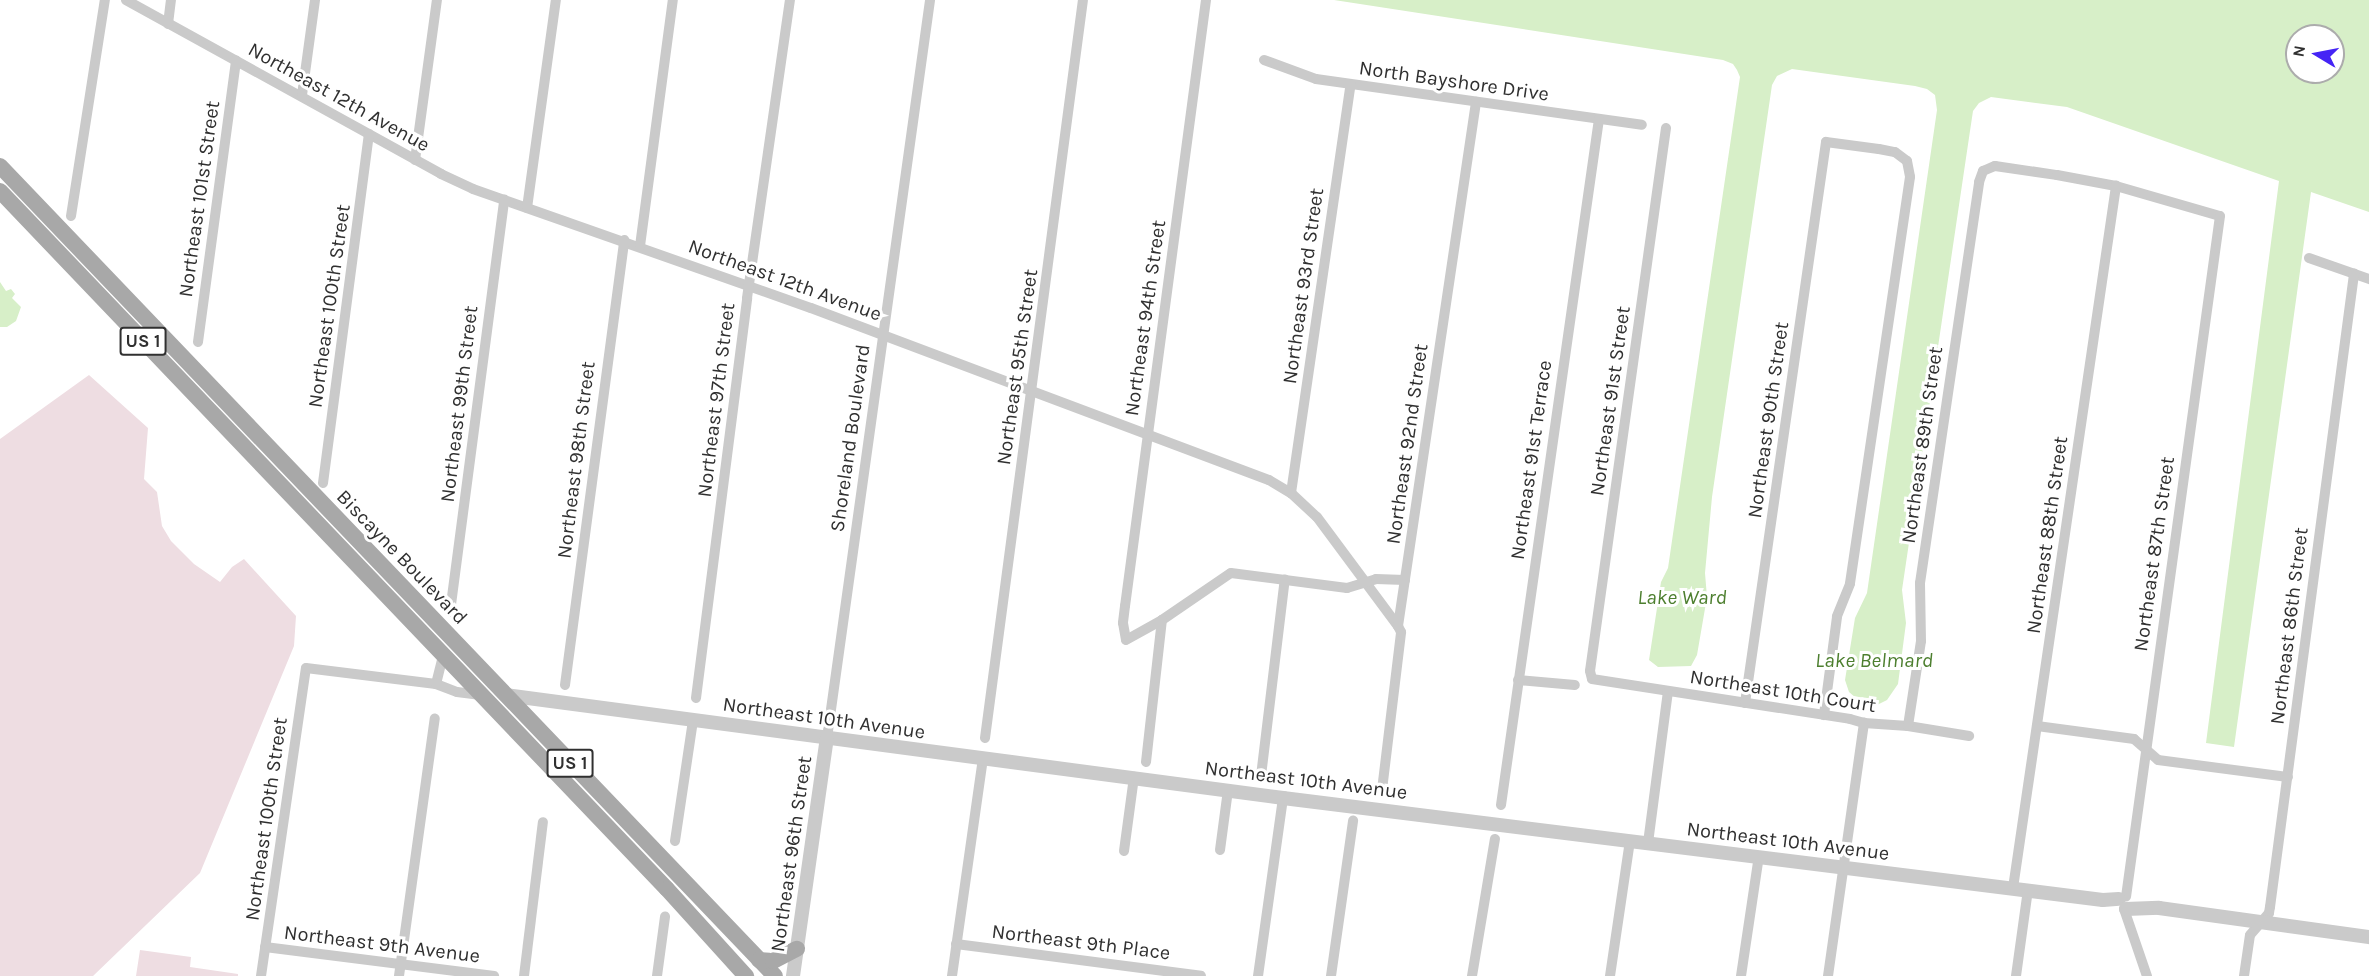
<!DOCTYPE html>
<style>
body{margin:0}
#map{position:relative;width:2369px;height:976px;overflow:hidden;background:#fff;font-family:Karla,sans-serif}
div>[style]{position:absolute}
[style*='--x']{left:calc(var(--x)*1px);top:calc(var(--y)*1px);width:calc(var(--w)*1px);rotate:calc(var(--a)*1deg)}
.green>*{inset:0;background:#eedde2}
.water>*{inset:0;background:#d7efc8}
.minor>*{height:10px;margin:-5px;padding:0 5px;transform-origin:5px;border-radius:5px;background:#cacaca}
.tertiary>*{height:14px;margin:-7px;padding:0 7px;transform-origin:7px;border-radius:7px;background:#cacaca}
.primary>*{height:16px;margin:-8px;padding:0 8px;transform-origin:8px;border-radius:8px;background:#a8a8a8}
span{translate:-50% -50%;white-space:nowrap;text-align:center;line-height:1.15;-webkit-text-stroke:6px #fff;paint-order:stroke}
.shield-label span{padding:2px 4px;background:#fff;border:2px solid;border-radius:4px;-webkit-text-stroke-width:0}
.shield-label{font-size:18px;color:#303030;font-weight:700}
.street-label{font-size:20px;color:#303030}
.water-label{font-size:21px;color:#4d7f2f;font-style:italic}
.north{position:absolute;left:2285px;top:24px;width:60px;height:60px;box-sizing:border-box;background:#fff;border:2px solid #acacac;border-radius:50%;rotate:280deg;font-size:16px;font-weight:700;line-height:24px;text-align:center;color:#303030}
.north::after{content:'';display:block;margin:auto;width:21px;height:27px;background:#4524f5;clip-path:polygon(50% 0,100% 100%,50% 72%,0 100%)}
</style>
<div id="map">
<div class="green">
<div style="clip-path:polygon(89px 375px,148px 428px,144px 479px,157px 492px,162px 526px,171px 541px,194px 564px,220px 582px,232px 567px,244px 559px,296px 616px,294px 646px,200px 873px,93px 976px,0 976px,0 439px)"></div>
<div style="clip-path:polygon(140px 950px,191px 957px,190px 967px,238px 974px,238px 976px,136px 976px)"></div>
</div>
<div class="water">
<div style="clip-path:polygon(evenodd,1334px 0,2369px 0,2369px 212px,2311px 192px,2234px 747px,2206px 743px,2279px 181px,2067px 107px,1991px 97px,1979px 103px,1973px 111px,1970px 131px,1902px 590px,1906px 623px,1898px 684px,1887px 700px,1877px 705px,1863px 704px,1849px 692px,1845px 680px,1855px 618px,1867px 593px,1937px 110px,1935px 95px,1927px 89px,1915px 86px,1792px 69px,1777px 76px,1772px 85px,1712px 497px,1705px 573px,1707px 597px,1697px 655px,1691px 666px,1658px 667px,1649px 660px,1661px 582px,1668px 568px,1740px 77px,1737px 70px,1733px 64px,1723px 60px,1334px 0,2297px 36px,2333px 36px,2333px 72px,2297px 72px,2297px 36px)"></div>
<div style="clip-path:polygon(0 282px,6px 291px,11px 289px,15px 294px,12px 298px,21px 307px,16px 321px,7px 327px,0 327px)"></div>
</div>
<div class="minor">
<div style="--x:126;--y:0;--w:360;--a:28.9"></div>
<div style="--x:441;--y:174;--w:35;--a:25"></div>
<div style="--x:473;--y:189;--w:358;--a:19.4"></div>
<div style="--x:811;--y:308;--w:489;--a:20.6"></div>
<div style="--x:1269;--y:480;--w:26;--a:31"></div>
<div style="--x:1291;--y:493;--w:35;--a:43"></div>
<div style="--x:1317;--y:517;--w:136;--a:53.4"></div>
<div style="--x:1206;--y:0;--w:611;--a:97.61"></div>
<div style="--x:1125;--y:606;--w:17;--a:97"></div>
<div style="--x:1123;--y:623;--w:17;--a:80"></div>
<div style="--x:1126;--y:640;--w:41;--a:-29.1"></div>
<div style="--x:1162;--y:620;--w:83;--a:-34.3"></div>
<div style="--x:1231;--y:573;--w:117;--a:7.4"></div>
<div style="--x:1347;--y:588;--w:30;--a:-17"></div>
<div style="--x:1376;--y:579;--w:29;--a:2"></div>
<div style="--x:168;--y:24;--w:24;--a:-83"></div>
<div style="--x:1264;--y:60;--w:55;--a:20.1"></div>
<div style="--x:1316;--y:79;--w:329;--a:8"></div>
<div style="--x:302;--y:95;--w:96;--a:-82.2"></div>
<div style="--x:1666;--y:128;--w:548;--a:97.97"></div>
<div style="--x:1590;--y:671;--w:8;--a:76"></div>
<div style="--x:1592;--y:679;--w:261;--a:8.8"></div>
<div style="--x:1850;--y:719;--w:15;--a:16"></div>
<div style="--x:1864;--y:723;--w:44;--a:3.9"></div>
<div style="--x:1908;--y:726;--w:62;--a:9.3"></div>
<div style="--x:415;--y:160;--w:162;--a:-82.2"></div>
<div style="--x:527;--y:208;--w:210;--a:-82.1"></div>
<div style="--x:71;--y:216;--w:219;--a:-81.1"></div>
<div style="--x:640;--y:246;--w:248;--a:-82.4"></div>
<div style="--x:2309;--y:258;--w:64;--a:19.3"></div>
<div style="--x:198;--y:342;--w:284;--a:-82.3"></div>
<div style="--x:323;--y:483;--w:352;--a:-82.5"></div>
<div style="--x:1291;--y:493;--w:413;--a:-81.7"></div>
<div style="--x:450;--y:612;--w:416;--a:-82.5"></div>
<div style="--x:1518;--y:680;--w:57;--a:5"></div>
<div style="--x:436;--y:684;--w:30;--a:-76"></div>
<div style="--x:565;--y:685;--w:449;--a:-82.4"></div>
<div style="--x:696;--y:698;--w:403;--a:-82.7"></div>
<div style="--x:747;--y:298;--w:301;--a:-81.8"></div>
<div style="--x:1745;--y:703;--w:567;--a:-81.78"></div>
<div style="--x:1826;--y:142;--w:53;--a:7.5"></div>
<div style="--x:1879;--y:149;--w:16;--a:11"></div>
<div style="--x:1895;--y:152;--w:15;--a:37"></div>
<div style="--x:1907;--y:161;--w:16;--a:79"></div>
<div style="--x:1910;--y:177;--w:411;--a:98.4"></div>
<div style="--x:1850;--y:584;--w:35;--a:112"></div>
<div style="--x:1837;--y:617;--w:99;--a:97.6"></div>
<div style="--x:1908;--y:726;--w:86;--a:-81.3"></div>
<div style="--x:1921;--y:641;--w:58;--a:-91"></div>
<div style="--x:1920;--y:583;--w:405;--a:-81.6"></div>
<div style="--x:1979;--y:182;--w:12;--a:-70"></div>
<div style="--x:1983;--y:171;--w:13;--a:-23"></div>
<div style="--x:1995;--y:166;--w:63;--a:8.3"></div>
<div style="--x:2057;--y:175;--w:60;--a:10.6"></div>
<div style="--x:2116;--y:186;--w:108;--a:16.1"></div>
<div style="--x:2220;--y:216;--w:687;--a:97.86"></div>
<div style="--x:2037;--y:726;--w:98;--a:7.6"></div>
<div style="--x:2134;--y:739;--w:32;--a:41"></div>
<div style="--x:2158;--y:760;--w:131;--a:7.5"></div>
<div style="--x:827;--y:738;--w:745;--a:-82.05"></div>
<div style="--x:985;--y:738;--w:744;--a:-82.44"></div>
<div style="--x:1146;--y:762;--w:143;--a:-83.6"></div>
<div style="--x:1261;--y:776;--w:198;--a:-83.1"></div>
<div style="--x:1382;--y:790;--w:159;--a:-83.1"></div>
<div style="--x:1401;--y:632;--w:7;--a:-117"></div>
<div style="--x:1398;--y:626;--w:530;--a:-81.53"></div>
<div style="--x:1501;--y:805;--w:693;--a:-81.87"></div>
<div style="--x:675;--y:841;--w:122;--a:-81.5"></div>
<div style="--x:1648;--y:843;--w:152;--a:-82.5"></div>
<div style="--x:1220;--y:850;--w:61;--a:-82.4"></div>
<div style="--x:1124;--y:851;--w:75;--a:-82.3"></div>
<div style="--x:2013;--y:888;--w:710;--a:-81.65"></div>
<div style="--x:2124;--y:909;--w:71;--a:71.1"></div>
<div style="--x:956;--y:944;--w:247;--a:7.4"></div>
<div style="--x:265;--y:947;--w:231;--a:7.2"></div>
<div style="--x:261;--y:976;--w:311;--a:-81.7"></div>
<div style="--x:306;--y:668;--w:131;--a:7"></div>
<div style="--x:436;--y:684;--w:22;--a:21"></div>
<div style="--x:457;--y:692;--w:24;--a:7"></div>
<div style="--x:399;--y:976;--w:260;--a:-82.1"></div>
<div style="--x:524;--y:976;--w:155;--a:-83"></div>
<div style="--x:657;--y:976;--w:60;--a:-82.3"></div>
<div style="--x:952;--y:976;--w:219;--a:-81.9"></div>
<div style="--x:1258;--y:976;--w:180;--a:-82"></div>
<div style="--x:1331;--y:976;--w:157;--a:-81.9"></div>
<div style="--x:1472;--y:976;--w:139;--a:-80.5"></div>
<div style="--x:1610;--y:976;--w:136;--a:-81.6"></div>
<div style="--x:1741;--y:976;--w:121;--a:-81.5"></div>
<div style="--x:1828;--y:976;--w:256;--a:-81.9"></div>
<div style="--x:2016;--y:976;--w:87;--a:-82.1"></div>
<div style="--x:2244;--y:976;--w:41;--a:-81.7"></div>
<div style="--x:2250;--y:935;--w:29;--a:-49"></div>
<div style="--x:2269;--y:913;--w:6;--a:-81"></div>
<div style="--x:2270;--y:907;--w:639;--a:-82.44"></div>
</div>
<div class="tertiary">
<div style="--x:505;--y:695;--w:785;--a:7.54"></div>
<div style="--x:1283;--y:798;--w:826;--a:7.09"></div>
<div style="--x:2103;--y:900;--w:16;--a:-4"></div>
<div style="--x:2126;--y:909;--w:33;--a:-2"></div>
<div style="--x:2159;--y:908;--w:212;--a:7.9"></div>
<div style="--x:793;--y:976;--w:240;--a:-81.9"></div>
</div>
<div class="primary">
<div style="--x:0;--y:166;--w:1121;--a:46.27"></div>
<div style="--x:0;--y:191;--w:965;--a:46.3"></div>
<div style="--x:667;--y:889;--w:118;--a:47.8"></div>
<div style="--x:759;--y:960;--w:14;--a:4"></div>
<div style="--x:773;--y:961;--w:27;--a:-27"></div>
</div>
<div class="shield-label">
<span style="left:143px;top:341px">US 1</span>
<span style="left:570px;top:763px">US 1</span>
</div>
<div class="street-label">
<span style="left:1454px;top:81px;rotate:8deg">North Bayshore Drive</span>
<span style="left:339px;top:97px;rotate:29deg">Northeast 12th Avenue</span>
<span style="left:199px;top:199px;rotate:-82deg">Northeast 101st Street</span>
<span style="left:785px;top:280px;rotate:20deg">Northeast 12th Avenue</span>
<span style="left:1303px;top:286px;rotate:-82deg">Northeast 93rd Street</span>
<span style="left:329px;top:306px;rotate:-82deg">Northeast 100th Street</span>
<span style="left:1145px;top:318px;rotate:-82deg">Northeast 94th Street</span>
<span style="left:1017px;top:367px;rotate:-82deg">Northeast 95th Street</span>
<span style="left:716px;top:400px;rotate:-83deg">Northeast 97th Street</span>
<span style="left:1610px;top:401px;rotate:-82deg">Northeast 91st Street</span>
<span style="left:459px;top:404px;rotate:-83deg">Northeast 99th Street</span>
<span style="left:1768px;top:420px;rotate:-82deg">Northeast 90th Street</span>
<span style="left:850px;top:438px;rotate:-82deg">Shoreland Boulevard</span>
<span style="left:1407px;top:444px;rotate:-82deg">Northeast 92nd Street</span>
<span style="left:1922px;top:445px;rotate:-82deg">Northeast 89th Street</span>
<span style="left:576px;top:460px;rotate:-83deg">Northeast 98th Street</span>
<span style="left:1531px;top:460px;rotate:-82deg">Northeast 91st Terrace</span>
<span style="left:2047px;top:535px;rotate:-82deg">Northeast 88th Street</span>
<span style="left:2154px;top:554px;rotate:-82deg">Northeast 87th Street</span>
<span style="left:402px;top:557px;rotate:46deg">Biscayne Boulevard</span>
<span style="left:2289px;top:626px;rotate:-83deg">Northeast 86th Street</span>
<span style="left:1783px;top:691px;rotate:9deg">Northeast 10th Court</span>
<span style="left:824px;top:718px;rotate:8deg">Northeast 10th Avenue</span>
<span style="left:1306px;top:780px;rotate:7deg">Northeast 10th Avenue</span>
<span style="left:266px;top:819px;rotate:-82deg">Northeast 100th Street</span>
<span style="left:1788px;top:841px;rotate:7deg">Northeast 10th Avenue</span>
<span style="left:791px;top:854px;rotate:-82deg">Northeast 96th Street</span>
<span style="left:1081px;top:942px;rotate:7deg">Northeast 9th Place</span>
<span style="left:382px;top:944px;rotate:7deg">Northeast 9th Avenue</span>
</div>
<div class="water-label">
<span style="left:1682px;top:597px">Lake Ward</span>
<span style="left:1874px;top:660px">Lake Belmard</span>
</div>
<div class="north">N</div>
</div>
